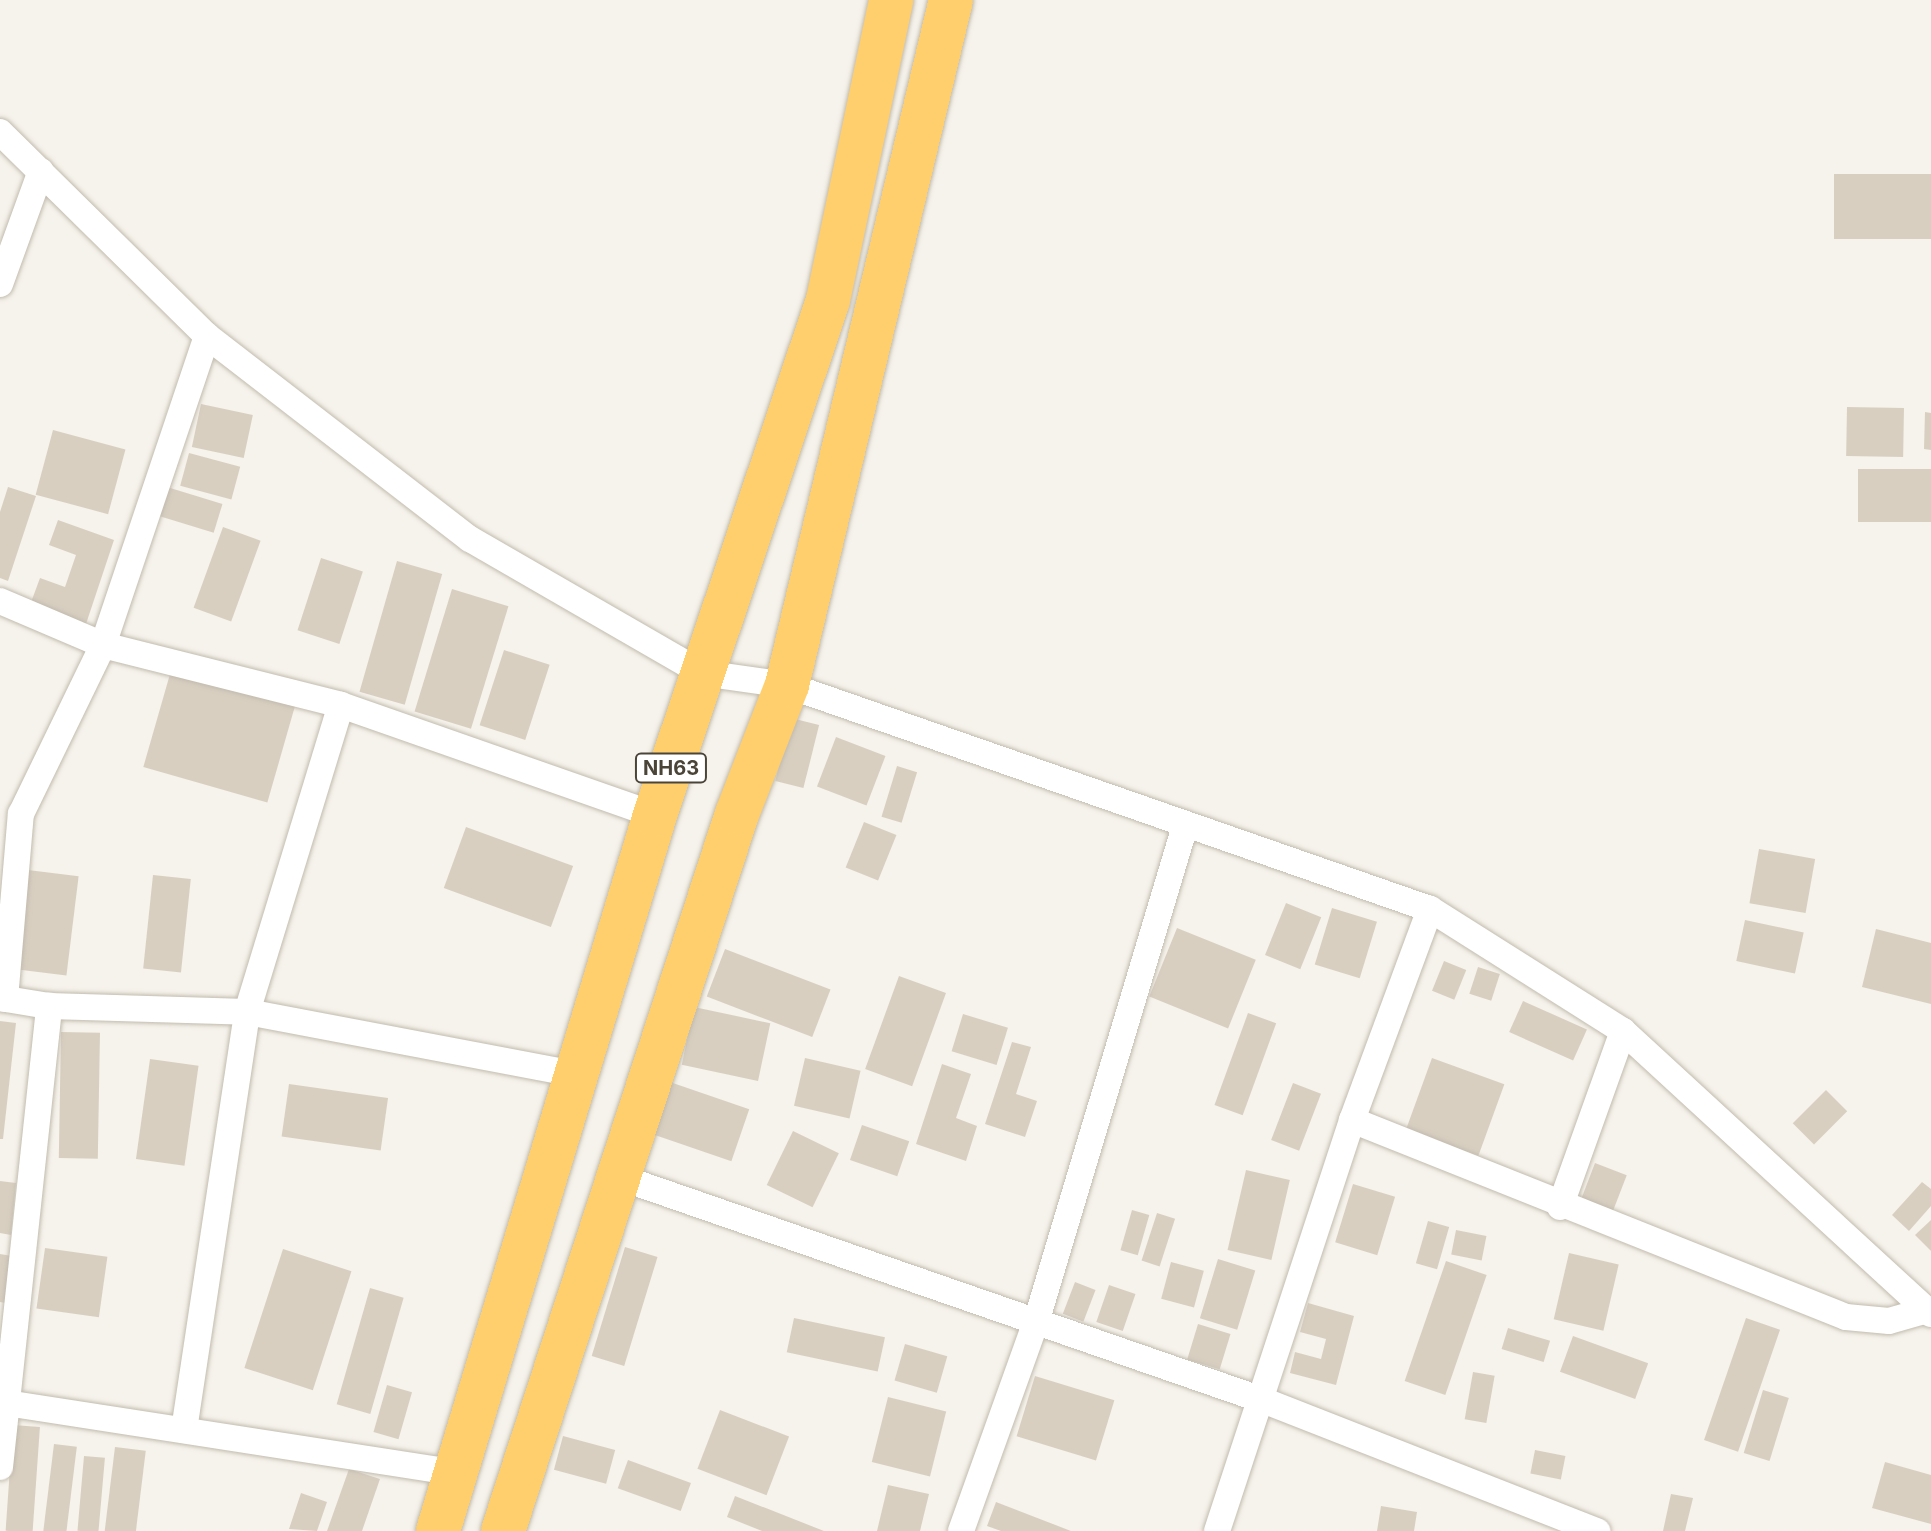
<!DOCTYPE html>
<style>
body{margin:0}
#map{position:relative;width:1931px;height:1531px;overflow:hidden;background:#f6f3ec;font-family:Inter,sans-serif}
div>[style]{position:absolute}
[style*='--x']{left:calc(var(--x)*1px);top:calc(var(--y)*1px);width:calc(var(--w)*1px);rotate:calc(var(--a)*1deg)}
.building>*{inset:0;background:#d8cfc1;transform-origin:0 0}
.roads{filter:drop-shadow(0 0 2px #c2bbae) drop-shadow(0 0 2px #c2bbae)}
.street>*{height:26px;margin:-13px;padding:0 13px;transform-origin:13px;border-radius:13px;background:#fff}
.highway>*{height:44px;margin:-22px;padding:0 22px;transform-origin:22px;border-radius:22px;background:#ffcf6e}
span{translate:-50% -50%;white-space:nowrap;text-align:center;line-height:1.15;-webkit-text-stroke:6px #fff;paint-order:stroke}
.shield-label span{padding:2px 6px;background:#fff;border:2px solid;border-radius:6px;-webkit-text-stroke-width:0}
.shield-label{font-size:20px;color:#4b4439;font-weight:700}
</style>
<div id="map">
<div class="building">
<div style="left:1931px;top:174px;width:65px;height:97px;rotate:90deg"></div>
<div style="left:201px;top:404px;width:53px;height:44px;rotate:12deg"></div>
<div style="left:1847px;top:407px;width:57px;height:49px;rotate:1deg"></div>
<div style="clip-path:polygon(1925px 412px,1931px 413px,1931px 450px,1924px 449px)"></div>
<div style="left:53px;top:430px;width:75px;height:67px;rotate:15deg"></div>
<div style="left:189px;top:453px;width:53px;height:34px;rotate:15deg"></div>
<div style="left:1931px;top:469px;width:53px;height:73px;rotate:90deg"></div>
<div style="clip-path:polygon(8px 487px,36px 496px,8px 581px,0 578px,0 512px)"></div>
<div style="left:167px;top:487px;width:58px;height:30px;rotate:17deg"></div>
<div style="clip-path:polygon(58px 520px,114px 540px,86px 624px,30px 605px,40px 578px,65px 587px,76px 555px,49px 545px)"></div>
<div style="left:223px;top:527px;width:40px;height:86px;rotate:20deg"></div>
<div style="left:321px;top:558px;width:44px;height:76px;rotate:18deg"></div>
<div style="left:397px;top:561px;width:47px;height:136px;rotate:16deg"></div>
<div style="left:452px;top:589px;width:59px;height:128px;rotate:17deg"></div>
<div style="left:504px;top:650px;width:48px;height:79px;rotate:18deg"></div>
<div style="left:172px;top:667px;width:129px;height:104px;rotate:16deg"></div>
<div style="left:791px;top:718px;width:29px;height:65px;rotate:14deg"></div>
<div style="left:836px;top:737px;width:53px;height:53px;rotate:21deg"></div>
<div style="left:897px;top:766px;width:21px;height:53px;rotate:17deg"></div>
<div style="left:864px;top:822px;width:35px;height:49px;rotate:22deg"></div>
<div style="left:466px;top:827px;width:114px;height:65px;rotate:20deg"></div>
<div style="left:1759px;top:849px;width:57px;height:55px;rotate:10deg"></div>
<div style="left:28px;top:870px;width:51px;height:100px;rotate:7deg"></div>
<div style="left:153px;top:875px;width:38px;height:94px;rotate:6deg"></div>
<div style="left:1286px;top:903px;width:38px;height:56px;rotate:22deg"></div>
<div style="left:1332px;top:908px;width:47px;height:59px;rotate:17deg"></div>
<div style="left:1745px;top:920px;width:60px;height:42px;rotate:12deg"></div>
<div style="left:1177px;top:928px;width:85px;height:74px;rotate:22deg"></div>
<div style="clip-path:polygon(1876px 929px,1931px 943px,1931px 1004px,1862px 987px)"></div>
<div style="left:725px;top:949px;width:113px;height:51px;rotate:21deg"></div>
<div style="left:1444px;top:961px;width:24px;height:32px;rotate:22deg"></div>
<div style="left:1478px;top:967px;width:23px;height:28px;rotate:18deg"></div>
<div style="left:899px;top:976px;width:50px;height:99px;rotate:20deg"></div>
<div style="left:1523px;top:1001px;width:70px;height:34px;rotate:24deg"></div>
<div style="left:694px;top:1007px;width:78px;height:59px;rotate:12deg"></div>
<div style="left:1248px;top:1013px;width:30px;height:98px;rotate:20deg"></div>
<div style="left:963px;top:1014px;width:47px;height:39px;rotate:17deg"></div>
<div style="clip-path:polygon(0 1021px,16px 1023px,3px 1139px,0 1139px)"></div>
<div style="left:61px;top:1032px;width:39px;height:126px;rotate:1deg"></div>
<div style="clip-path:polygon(1012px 1042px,1031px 1047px,1016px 1094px,1037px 1101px,1025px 1137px,985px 1124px)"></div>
<div style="left:805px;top:1058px;width:57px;height:49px;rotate:13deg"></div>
<div style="left:1432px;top:1058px;width:77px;height:76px;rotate:20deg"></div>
<div style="left:150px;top:1059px;width:49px;height:101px;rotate:8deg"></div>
<div style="clip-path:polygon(942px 1064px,971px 1074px,956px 1118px,977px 1126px,966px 1161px,916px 1144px)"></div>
<div style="left:667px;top:1081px;width:87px;height:55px;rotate:19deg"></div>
<div style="left:1293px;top:1083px;width:30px;height:61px;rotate:21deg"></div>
<div style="left:289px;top:1084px;width:100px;height:53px;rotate:8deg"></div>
<div style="left:1826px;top:1090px;width:30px;height:47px;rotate:45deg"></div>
<div style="left:862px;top:1125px;width:50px;height:37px;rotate:19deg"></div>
<div style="left:793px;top:1131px;width:51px;height:60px;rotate:26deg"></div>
<div style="left:1595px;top:1163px;width:34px;height:39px;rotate:21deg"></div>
<div style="left:1246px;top:1170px;width:45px;height:82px;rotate:13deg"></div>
<div style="clip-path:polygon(0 1181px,16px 1183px,11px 1235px,0 1233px)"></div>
<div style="clip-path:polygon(1922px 1182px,1931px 1189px,1931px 1206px,1909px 1231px,1892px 1215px)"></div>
<div style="left:1353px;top:1184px;width:44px;height:61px;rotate:17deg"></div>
<div style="left:1132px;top:1210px;width:18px;height:42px;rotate:16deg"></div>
<div style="left:1157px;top:1213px;width:19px;height:50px;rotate:18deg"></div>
<div style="clip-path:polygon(1931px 1220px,1931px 1251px,1915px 1235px)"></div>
<div style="left:1428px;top:1221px;width:22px;height:44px;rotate:16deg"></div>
<div style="left:1456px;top:1230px;width:31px;height:25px;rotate:11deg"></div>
<div style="left:625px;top:1247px;width:34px;height:114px;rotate:17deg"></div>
<div style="left:45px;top:1248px;width:63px;height:61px;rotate:8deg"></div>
<div style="left:283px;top:1249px;width:72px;height:125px;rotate:18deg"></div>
<div style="left:1569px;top:1253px;width:51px;height:68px;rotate:13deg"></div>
<div style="clip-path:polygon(0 1254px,12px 1256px,6px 1303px,0 1302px)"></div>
<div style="left:1218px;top:1259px;width:39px;height:62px;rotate:17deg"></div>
<div style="left:1446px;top:1261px;width:43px;height:127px;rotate:19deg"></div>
<div style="left:1171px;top:1262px;width:34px;height:38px;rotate:15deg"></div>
<div style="left:1075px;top:1282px;width:22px;height:34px;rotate:21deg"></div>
<div style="left:1109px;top:1285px;width:28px;height:39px;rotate:19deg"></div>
<div style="left:370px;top:1288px;width:35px;height:121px;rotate:16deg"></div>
<div style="clip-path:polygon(1308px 1303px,1354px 1316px,1336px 1385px,1290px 1373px,1295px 1352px,1321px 1359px,1326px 1339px,1300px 1332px)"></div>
<div style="left:794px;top:1318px;width:93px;height:35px;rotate:12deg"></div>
<div style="left:1746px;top:1318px;width:36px;height:129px;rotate:19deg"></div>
<div style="left:1198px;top:1324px;width:34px;height:37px;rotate:17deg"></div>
<div style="left:1508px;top:1328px;width:44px;height:22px;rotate:17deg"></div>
<div style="left:1573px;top:1336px;width:80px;height:38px;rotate:20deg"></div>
<div style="left:905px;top:1344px;width:44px;height:38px;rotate:16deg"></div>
<div style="left:1473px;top:1372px;width:22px;height:48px;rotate:10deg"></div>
<div style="left:1035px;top:1376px;width:83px;height:63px;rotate:17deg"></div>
<div style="left:387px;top:1385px;width:26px;height:49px;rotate:16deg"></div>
<div style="left:1763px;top:1390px;width:27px;height:66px;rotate:17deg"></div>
<div style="left:888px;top:1397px;width:60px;height:67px;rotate:14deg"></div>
<div style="left:720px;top:1410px;width:74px;height:63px;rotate:21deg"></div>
<div style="left:13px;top:1425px;width:27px;height:106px;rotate:4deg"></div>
<div style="left:563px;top:1436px;width:54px;height:35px;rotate:15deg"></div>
<div style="left:54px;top:1444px;width:23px;height:88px;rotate:7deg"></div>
<div style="left:115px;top:1447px;width:31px;height:85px;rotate:7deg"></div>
<div style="left:1535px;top:1450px;width:31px;height:24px;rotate:11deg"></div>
<div style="left:84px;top:1456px;width:21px;height:75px;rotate:5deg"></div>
<div style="left:628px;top:1460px;width:67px;height:30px;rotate:20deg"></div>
<div style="clip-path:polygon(1885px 1462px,1931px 1475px,1931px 1524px,1872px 1508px)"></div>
<div style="clip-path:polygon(349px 1469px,380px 1479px,362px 1531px,327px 1531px)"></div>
<div style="clip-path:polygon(888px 1485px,929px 1494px,920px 1531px,877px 1531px)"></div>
<div style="clip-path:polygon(301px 1493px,327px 1502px,317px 1531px,289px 1529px)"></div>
<div style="clip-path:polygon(1671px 1494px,1693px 1498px,1685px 1531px,1663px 1531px)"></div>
<div style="clip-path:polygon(735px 1496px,824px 1531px,762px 1531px,727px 1517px)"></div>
<div style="clip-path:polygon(996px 1502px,1071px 1531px,1001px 1531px,987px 1526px)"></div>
<div style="clip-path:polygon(1381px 1506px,1417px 1512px,1414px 1531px,1377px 1531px)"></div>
</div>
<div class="roads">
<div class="street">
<div style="--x:0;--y:132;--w:291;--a:44.6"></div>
<div style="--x:207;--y:336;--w:332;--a:37.7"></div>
<div style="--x:470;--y:539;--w:268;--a:30"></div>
<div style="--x:702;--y:673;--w:86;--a:8"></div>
<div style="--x:787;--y:685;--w:681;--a:19.21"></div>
<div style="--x:1430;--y:909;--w:228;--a:32.3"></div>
<div style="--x:1623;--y:1031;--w:418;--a:42.6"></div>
<div style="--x:0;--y:284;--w:120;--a:-70.1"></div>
<div style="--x:0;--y:601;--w:112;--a:23.1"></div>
<div style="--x:103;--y:645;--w:245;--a:14.1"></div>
<div style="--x:341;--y:705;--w:333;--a:19.3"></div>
<div style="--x:0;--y:998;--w:50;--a:9.3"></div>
<div style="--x:49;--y:1006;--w:198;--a:1.7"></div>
<div style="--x:247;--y:1012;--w:334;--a:10.7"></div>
<div style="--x:5;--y:999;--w:186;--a:-85.1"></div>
<div style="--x:21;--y:814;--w:188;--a:-64.1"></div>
<div style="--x:103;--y:645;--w:326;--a:-71.4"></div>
<div style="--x:1352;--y:1120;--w:532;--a:21.74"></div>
<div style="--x:1846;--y:1317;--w:43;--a:5.3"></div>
<div style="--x:1889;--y:1321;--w:40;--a:-16"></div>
<div style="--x:619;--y:1177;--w:684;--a:19.12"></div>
<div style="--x:1265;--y:1401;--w:357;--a:21.4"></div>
<div style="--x:1560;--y:1207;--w:187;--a:-70.3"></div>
<div style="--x:0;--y:1402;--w:458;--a:8.8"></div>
<div style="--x:184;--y:1430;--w:423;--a:-81.4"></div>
<div style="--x:247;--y:1012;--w:321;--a:-73"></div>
<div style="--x:0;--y:1467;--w:464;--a:-83.9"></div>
<div style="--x:961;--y:1531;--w:225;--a:-70.3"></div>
<div style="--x:1037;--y:1319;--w:515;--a:-73.29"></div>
<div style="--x:1217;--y:1531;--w:433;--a:-71.8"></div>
<div style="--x:1352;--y:1120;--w:225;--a:-69.7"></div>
</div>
<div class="highway">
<div style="--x:438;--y:1531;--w:748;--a:-73.14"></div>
<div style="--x:655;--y:815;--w:543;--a:-71.43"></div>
<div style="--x:828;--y:300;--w:307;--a:-78.1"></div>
<div style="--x:503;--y:1531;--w:754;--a:-71.93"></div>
<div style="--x:737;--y:814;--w:138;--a:-68.8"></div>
<div style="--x:787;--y:685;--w:704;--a:-76.54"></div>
</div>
</div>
<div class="shield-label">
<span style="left:671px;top:768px">NH63</span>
</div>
</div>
